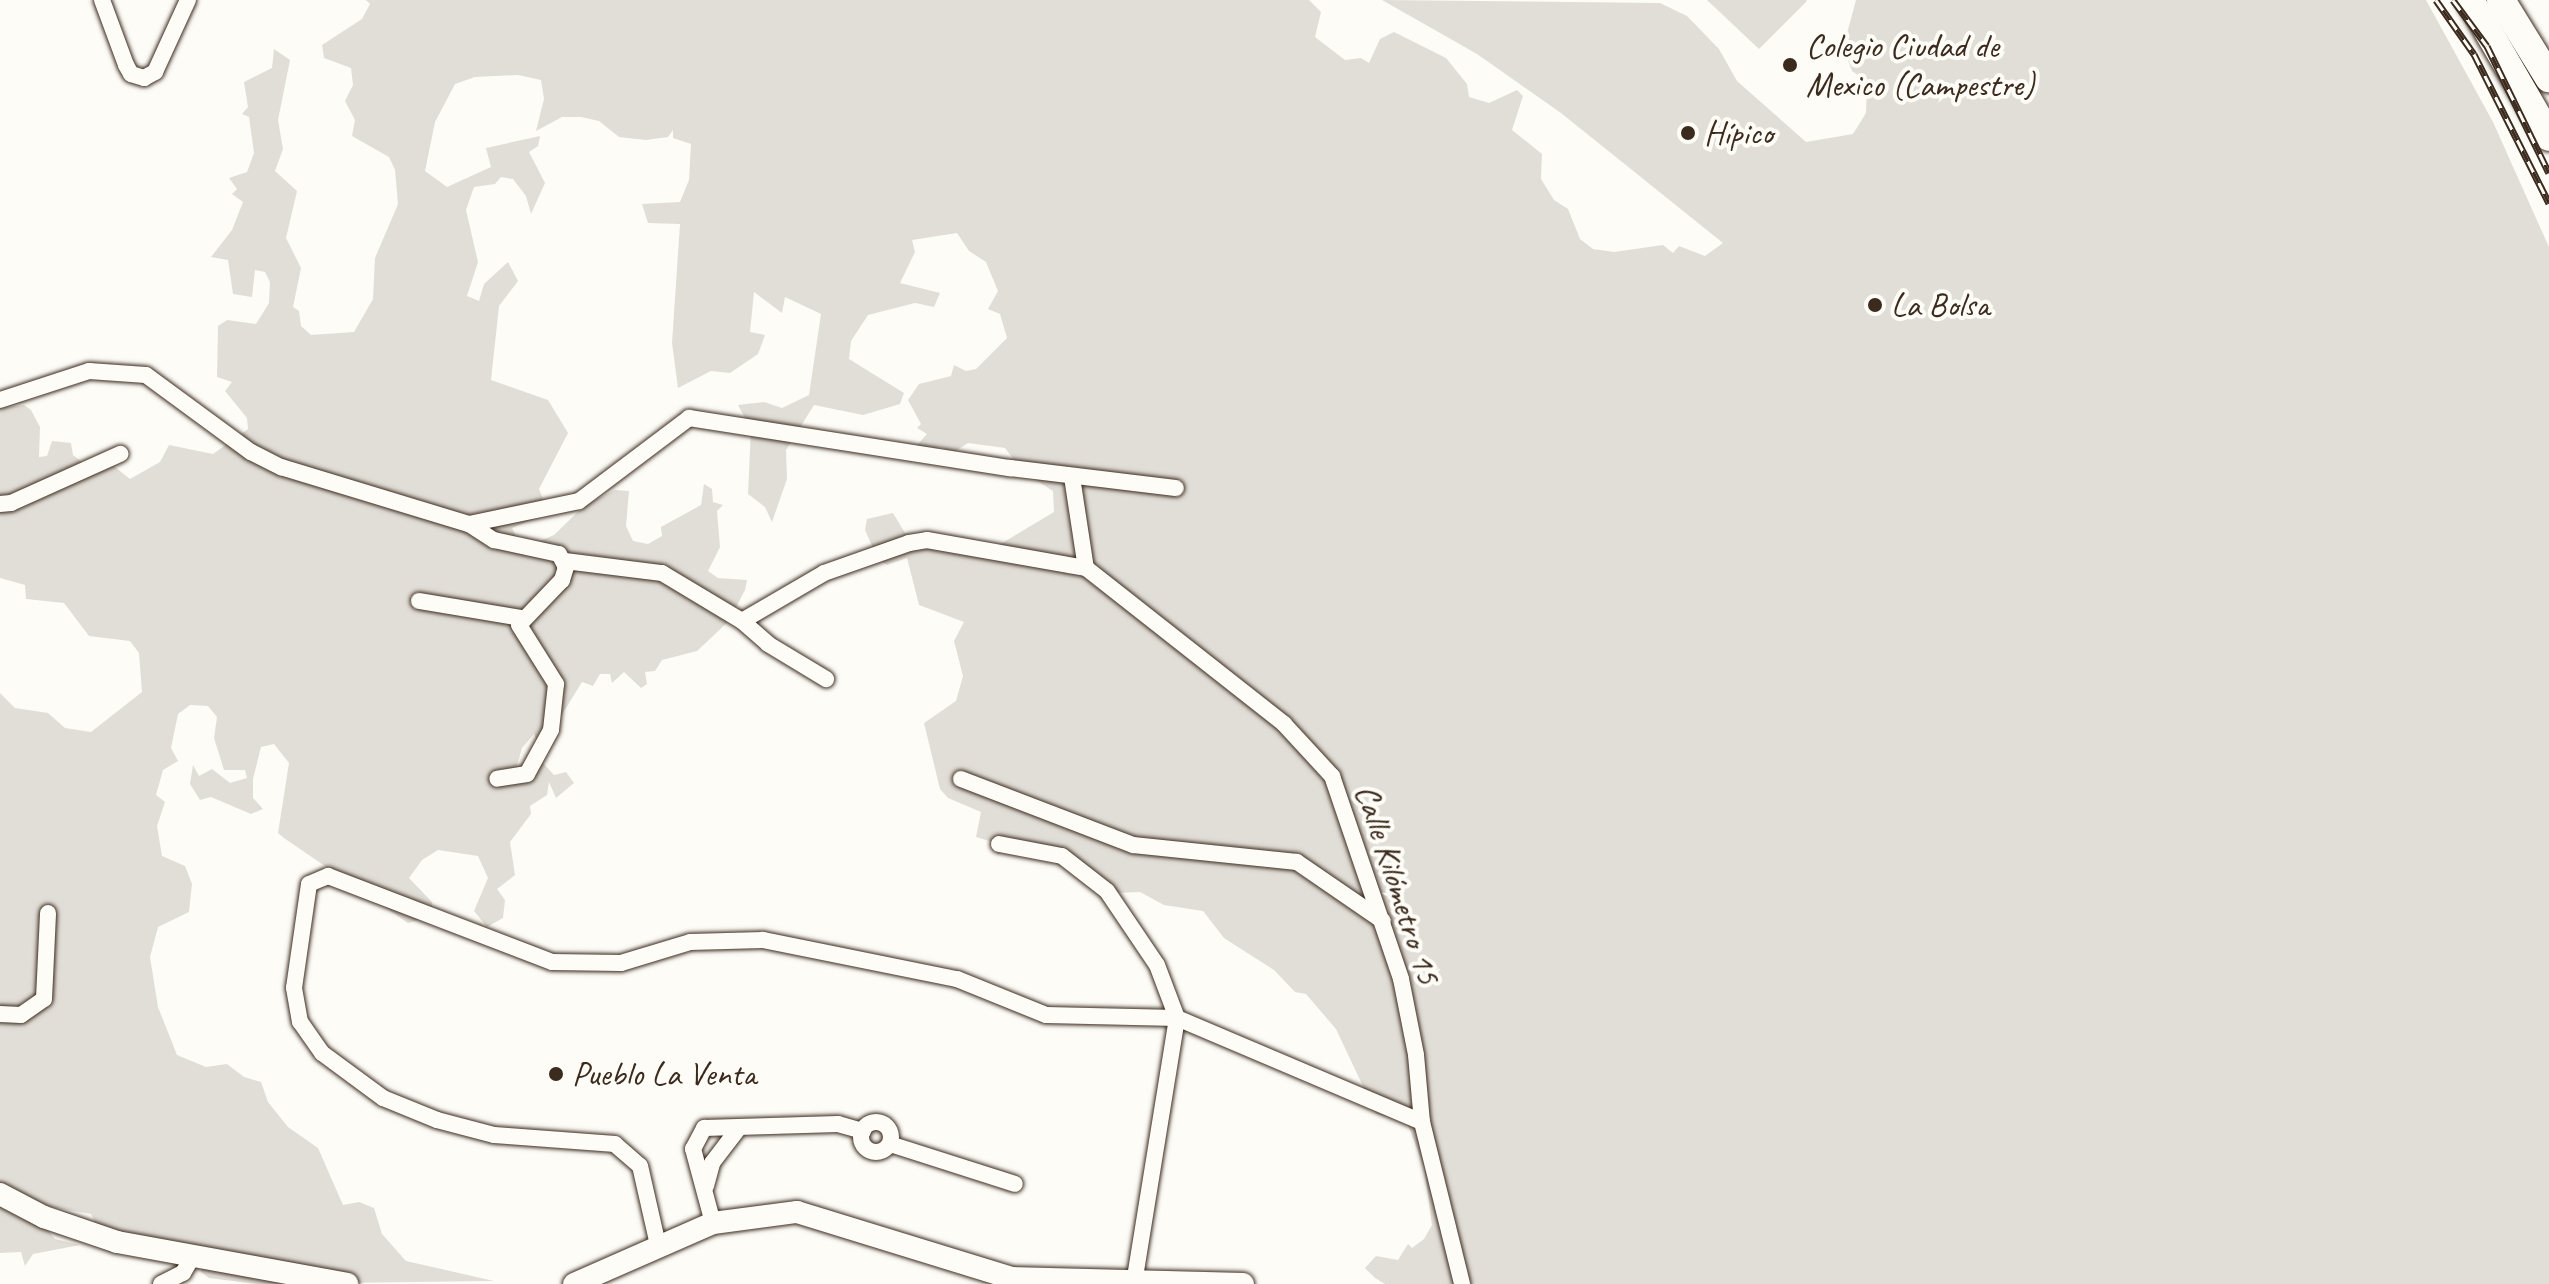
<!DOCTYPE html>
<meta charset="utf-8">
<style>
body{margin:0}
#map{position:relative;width:2549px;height:1284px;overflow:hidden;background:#fdfcf7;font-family:Caveat,sans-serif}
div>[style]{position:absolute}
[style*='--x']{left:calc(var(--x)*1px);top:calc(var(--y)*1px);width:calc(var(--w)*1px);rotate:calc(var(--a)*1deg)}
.green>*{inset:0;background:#e1ded7}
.roads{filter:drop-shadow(0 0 2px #3b2a1e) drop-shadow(0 0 2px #3b2a1e)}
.street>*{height:16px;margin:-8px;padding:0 8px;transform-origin:8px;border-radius:8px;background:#fdfcf7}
.street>.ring{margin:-8px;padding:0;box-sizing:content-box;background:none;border:16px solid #fdfcf7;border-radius:50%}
.secondary>*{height:22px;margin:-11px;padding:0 11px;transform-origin:11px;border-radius:11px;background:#fdfcf7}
.highway>*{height:28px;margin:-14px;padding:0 14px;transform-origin:14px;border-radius:14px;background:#fdfcf7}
.rail>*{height:7px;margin-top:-3.5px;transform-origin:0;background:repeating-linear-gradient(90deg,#fdfcf7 0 12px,#3b2a1e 0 24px);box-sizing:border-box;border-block:2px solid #3b2a1e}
.dots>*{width:22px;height:22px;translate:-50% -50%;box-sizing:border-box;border:4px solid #fdfcf7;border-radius:50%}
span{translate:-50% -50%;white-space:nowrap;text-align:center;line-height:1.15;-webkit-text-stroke:8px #fdfcf7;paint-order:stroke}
.poi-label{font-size:34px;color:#3b2a1e}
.left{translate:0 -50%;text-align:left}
.street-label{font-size:34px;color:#3b2a1e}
</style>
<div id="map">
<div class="green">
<div style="clip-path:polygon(366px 0,1309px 0,1321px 12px,1315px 37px,1345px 60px,1361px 58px,1369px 63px,1380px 39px,1394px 32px,1446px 58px,1467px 84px,1469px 97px,1489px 103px,1517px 90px,1523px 96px,1512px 130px,1542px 154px,1541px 179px,1554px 200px,1568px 209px,1580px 239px,1593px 249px,1614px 252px,1663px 245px,1673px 253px,1679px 246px,1705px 256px,1723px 243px,1561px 113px,1477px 54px,1382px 0,1660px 3px,1687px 16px,1719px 49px,1737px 81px,1806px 142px,1853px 134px,1866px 113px,1867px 81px,1852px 71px,1843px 48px,1856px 0,2426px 0,2493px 122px,2549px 247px,2549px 1284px,1385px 1284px,1375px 1278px,1365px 1268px,1376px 1256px,1398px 1260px,1408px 1244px,1412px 1248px,1424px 1239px,1432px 1225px,1424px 1167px,1406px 1120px,1376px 1114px,1336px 1029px,1306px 994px,1295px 992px,1274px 970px,1224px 938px,1203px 911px,1164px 905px,1140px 892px,1115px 893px,1048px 856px,1016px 856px,1012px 847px,997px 855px,996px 843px,976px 837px,981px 812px,948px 798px,940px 789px,924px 723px,956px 701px,963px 676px,954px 641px,964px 622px,919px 605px,907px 558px,887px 565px,878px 559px,865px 530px,867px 519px,893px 513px,905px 533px,994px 548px,1054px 512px,1053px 491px,1023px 472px,1005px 448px,968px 443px,954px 452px,939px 447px,935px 454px,933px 447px,911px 452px,927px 434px,917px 428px,921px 424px,908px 400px,919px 384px,951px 376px,954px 365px,966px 371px,976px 369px,1007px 338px,1000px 314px,988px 309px,998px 291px,986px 262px,969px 251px,957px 233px,912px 240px,915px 252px,900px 283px,940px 293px,934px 307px,915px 303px,868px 315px,851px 341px,849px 359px,904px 393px,900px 404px,863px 415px,814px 405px,786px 450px,787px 479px,772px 522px,765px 507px,748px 494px,751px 429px,738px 405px,764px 402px,782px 408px,809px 395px,821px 314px,785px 297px,782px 313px,754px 292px,750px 332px,765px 335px,758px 354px,730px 373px,711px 371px,678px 388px,672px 343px,680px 224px,648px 223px,642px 204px,680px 202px,689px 180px,691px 144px,673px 138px,673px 130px,668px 137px,646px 140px,619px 137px,599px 121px,581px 117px,562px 117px,536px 131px,544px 99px,541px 80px,518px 75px,475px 77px,455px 84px,435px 122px,425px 171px,447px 187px,491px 167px,486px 148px,540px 136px,538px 146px,529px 152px,545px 183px,531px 214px,526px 196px,513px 179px,501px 177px,495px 184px,474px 187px,466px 210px,478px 262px,467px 296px,479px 301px,484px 284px,508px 262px,518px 281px,499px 306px,491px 380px,548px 400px,568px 433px,539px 489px,549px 513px,512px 528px,517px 538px,533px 544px,554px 535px,584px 506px,615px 490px,629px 491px,626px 526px,633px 541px,648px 544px,662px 536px,661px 527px,701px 505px,704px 484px,712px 489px,713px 502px,723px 505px,717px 511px,720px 547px,708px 571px,718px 578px,747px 580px,745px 590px,729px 621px,697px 651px,662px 660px,655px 671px,645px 672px,647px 684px,641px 688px,624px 672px,612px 683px,610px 674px,600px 674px,593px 686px,582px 682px,561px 716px,546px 717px,540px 748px,534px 734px,522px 748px,514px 776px,542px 762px,554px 775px,566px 772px,574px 783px,556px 798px,549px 782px,547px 795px,530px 806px,531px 814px,510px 842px,515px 875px,497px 889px,505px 900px,503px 918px,487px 927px,474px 911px,488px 878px,478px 856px,438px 850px,422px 860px,409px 878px,432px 902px,433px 916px,408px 923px,284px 838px,278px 833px,289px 763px,274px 744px,261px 747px,253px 779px,253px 798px,263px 809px,251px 814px,211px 797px,200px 800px,190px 784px,193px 765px,199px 776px,212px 769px,230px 783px,247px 778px,245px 770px,224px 770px,214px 738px,217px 717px,208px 706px,190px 705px,178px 714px,171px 748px,178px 761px,163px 770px,156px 795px,165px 802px,157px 826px,162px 856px,185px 866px,192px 884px,189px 912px,158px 927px,150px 957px,158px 1007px,177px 1055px,206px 1067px,227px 1064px,244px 1077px,261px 1082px,268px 1102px,288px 1127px,318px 1148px,343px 1205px,359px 1202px,374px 1208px,382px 1234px,406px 1261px,494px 1281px,257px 1284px,209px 1278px,201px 1272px,198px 1248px,98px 1228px,91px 1214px,0 1198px,0 693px,15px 708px,48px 713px,65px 728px,91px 732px,142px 692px,139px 653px,130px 641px,89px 636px,64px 603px,26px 599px,25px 585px,0 578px,0 408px,24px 405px,31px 410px,40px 427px,39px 457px,47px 456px,52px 441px,71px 443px,73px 455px,83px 463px,110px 463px,130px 479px,160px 462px,169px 445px,213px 454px,248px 429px,247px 418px,225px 391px,232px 382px,217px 377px,218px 326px,227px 320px,256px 324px,269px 303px,270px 282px,265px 272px,255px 270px,252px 297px,233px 294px,228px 260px,211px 257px,232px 230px,243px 202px,232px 194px,237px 189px,229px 178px,247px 172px,254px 153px,249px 117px,242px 114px,248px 107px,244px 82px,272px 68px,274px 49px,290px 60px,278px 120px,283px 149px,275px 171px,297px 191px,286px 238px,301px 268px,293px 307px,299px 311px,301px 326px,311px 335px,354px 332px,373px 299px,375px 258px,398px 204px,395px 170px,389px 157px,352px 136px,355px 120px,345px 101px,353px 85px,351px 68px,324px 58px,322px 45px,362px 19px,370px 4px)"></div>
<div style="clip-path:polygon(1707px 0,1806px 0,1807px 1px,1759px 49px)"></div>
<div style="clip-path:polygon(0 1199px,19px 1217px,39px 1220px,55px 1239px,80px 1245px,33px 1254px,25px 1266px,21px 1252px,0 1253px)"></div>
</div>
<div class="roads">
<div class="street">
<div style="--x:102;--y:0;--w:69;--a:69.7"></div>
<div style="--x:126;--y:65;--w:10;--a:61"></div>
<div style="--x:131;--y:74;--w:14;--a:17"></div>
<div style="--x:144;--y:78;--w:13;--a:-29"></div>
<div style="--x:155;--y:72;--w:79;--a:-65.4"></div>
<div style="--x:0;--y:400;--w:94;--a:-18"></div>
<div style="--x:89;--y:371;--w:57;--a:4"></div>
<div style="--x:146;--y:375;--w:130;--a:36.3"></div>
<div style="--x:251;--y:452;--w:34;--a:27"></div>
<div style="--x:281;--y:467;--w:196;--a:16.9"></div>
<div style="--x:469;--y:524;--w:112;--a:-11.8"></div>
<div style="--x:579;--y:501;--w:138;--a:-37"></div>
<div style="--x:689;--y:418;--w:325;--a:8.9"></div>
<div style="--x:1010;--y:468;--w:167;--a:6.9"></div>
<div style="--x:1072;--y:477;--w:92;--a:81.3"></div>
<div style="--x:1086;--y:568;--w:252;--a:38.2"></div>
<div style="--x:1284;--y:724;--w:71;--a:47.3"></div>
<div style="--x:1332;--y:776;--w:214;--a:71.2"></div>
<div style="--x:1401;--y:979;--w:77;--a:78.8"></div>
<div style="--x:1416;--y:1055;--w:67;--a:84.9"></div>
<div style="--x:1422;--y:1122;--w:167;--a:76.1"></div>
<div style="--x:0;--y:504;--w:11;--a:-5"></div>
<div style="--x:11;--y:503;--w:120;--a:-24.2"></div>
<div style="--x:469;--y:524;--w:30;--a:33"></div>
<div style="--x:494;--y:540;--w:66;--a:12.2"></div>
<div style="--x:559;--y:554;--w:15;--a:62"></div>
<div style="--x:566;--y:567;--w:14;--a:107"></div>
<div style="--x:562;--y:580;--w:62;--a:133.7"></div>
<div style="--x:519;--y:625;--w:70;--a:57.9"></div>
<div style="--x:556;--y:684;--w:46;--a:96.2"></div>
<div style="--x:551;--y:730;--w:50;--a:118.6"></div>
<div style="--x:527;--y:774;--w:30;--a:171"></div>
<div style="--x:565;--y:561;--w:98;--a:7.1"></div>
<div style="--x:662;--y:573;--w:93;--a:31"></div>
<div style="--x:742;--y:621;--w:95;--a:-30.3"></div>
<div style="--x:824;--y:573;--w:90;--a:-19.4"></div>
<div style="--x:909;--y:543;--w:18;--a:-9"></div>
<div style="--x:927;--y:540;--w:161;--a:10"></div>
<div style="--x:419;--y:601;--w:104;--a:9.4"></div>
<div style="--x:742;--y:621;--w:35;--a:41"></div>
<div style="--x:768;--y:644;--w:68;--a:31.1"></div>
<div style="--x:961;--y:779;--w:184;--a:21"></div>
<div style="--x:1133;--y:845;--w:165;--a:5.9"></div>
<div style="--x:1297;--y:862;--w:104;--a:34.5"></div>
<div style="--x:999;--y:844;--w:64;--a:10.8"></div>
<div style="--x:1062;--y:856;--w:57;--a:37.9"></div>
<div style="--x:1107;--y:891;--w:89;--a:56"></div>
<div style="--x:1157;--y:965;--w:57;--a:69.3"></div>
<div style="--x:1177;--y:1018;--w:269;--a:99.2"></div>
<div style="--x:0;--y:1014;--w:21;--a:3"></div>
<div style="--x:21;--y:1015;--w:28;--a:-35"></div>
<div style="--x:44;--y:999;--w:86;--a:-87.3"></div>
<div class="ring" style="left:861px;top:1122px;width:14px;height:14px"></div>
<div style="--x:890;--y:1144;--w:131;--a:17.7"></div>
<div style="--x:706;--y:1186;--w:24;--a:-75"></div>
<div style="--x:712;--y:1163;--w:43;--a:-52.6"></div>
<div style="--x:713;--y:1223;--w:77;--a:-105.1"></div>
<div style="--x:693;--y:1149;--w:24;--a:-62"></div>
<div style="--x:704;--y:1128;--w:134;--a:-1.7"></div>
<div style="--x:838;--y:1124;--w:26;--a:16"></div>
<div style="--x:658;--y:1245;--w:81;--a:-102.8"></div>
<div style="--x:640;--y:1166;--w:33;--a:-139"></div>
<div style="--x:615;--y:1144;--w:121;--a:-175.7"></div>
<div style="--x:494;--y:1135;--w:59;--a:-165.3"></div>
<div style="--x:437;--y:1120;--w:58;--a:-157.8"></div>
<div style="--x:383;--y:1098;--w:76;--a:-143.6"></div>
<div style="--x:322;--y:1053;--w:38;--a:-125"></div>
<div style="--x:300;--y:1022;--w:35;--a:-100"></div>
<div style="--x:294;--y:988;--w:105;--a:-81.8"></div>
<div style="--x:309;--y:884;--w:21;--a:-23"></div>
<div style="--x:328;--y:876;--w:240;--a:21"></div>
<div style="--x:552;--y:962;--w:69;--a:0.8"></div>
<div style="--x:621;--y:963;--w:72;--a:-16.9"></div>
<div style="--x:690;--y:942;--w:73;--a:-1.6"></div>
<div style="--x:763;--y:940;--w:198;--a:11.4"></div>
<div style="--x:957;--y:979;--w:96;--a:22"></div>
<div style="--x:1046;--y:1015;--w:131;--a:1.3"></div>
<div style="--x:1177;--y:1018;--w:266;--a:23"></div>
<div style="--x:161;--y:1284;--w:25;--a:-27"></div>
<div style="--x:183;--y:1273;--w:16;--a:-60"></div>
</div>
<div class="secondary">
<div style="--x:0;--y:1194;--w:50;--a:27.6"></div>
<div style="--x:44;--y:1217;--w:77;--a:18.9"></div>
<div style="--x:117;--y:1242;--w:234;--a:10.3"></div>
<div style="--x:574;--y:1284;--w:152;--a:-23.7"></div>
<div style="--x:713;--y:1223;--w:85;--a:-7.5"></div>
<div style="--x:797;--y:1212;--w:224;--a:17.1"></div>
<div style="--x:1011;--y:1278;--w:232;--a:1.5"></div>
</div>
<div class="highway">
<div style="--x:2470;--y:0;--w:158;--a:60"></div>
<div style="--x:2501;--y:0;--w:92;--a:58.4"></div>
</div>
</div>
<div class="rail">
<div style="--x:2436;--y:0;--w:66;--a:54.9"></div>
<div style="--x:2474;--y:54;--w:167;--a:63.3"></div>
<div style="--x:2453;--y:0;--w:57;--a:53.5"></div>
<div style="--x:2487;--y:46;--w:141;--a:64"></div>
</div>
<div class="dots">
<div style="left:1790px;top:65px;background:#3b2a1e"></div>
<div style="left:1688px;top:133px;background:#3b2a1e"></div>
<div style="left:1875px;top:305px;background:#3b2a1e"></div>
<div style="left:556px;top:1074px;background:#3b2a1e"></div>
</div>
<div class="poi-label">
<span class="left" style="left:1806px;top:65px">Colegio Ciudad de<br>Mexico (Campestre)</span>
<span class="left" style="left:1704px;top:133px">Hípico</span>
<span class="left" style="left:1891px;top:305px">La Bolsa</span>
<span class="left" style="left:572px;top:1074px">Pueblo La Venta</span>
</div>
<div class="street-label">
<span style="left:1398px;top:884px;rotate:72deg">Calle Kilómetro 15</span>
</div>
</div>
